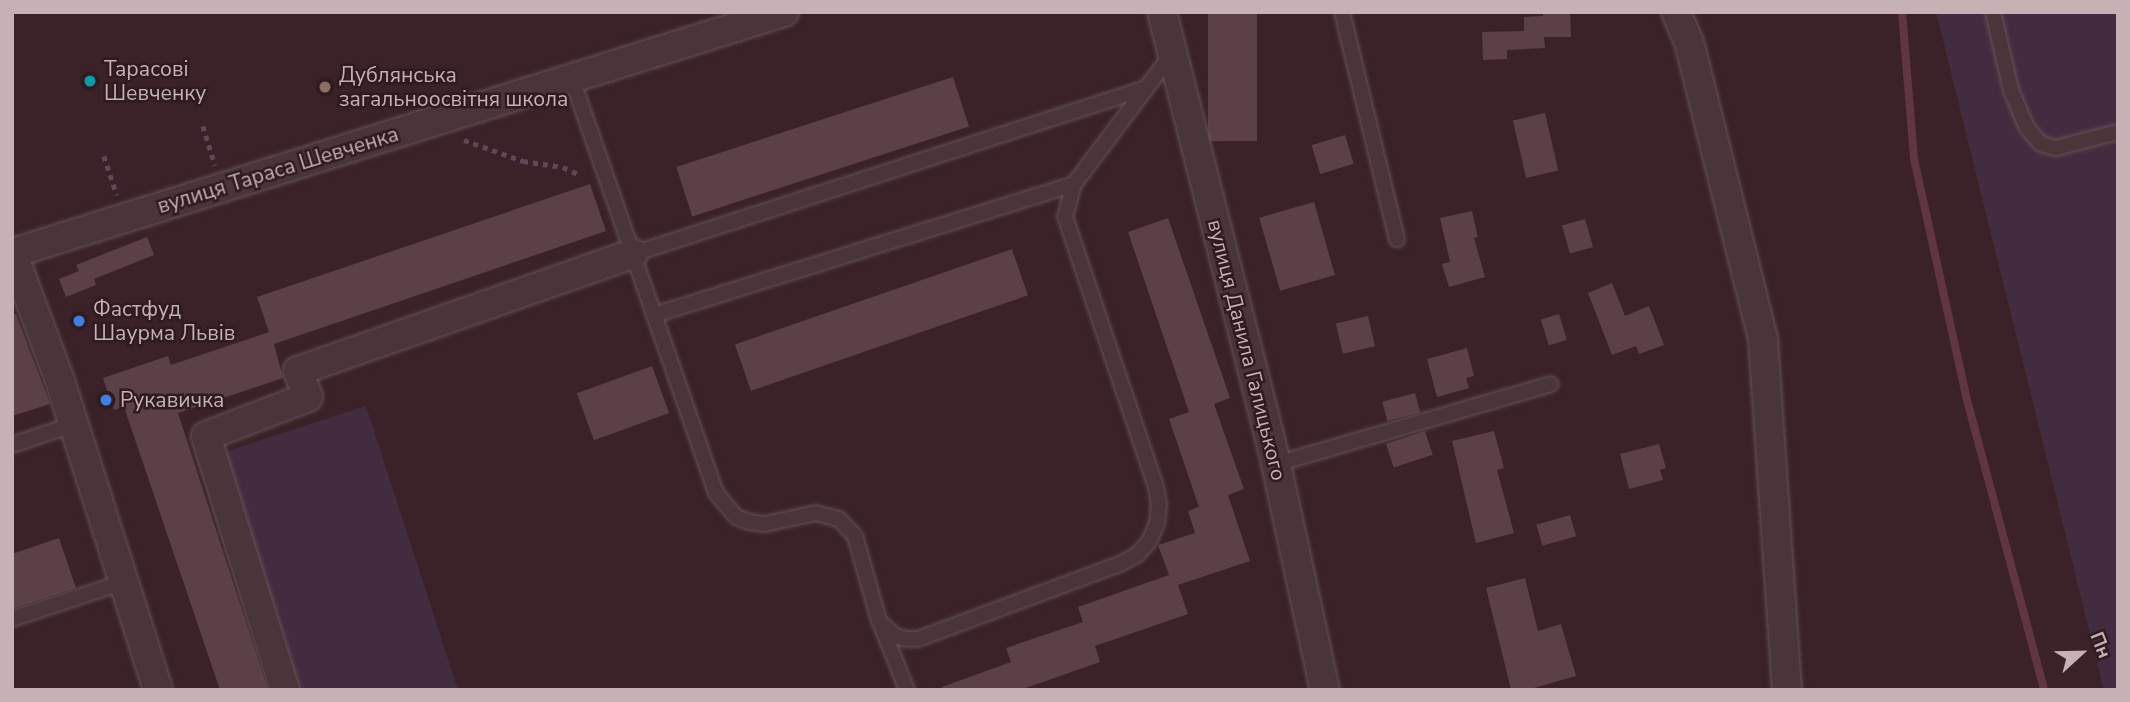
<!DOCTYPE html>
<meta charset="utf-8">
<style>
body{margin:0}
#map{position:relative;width:2130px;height:702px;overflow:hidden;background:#3a2228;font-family:"Nunito Sans",sans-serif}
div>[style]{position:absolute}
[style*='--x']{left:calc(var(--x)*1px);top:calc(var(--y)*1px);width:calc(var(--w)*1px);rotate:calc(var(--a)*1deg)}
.green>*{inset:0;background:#432c40}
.stream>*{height:8px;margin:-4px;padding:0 4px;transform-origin:4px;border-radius:4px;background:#613640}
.building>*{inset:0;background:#5b4147;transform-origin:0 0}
.path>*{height:4.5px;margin-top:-2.25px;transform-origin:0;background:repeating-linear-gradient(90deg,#5e4957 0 5px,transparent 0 10px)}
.roads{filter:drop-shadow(0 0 2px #655155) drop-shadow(0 0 2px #655155)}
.lane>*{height:14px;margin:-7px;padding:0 7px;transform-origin:7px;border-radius:7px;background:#4a363a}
.street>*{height:28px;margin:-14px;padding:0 14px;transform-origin:14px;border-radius:14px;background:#4a363a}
.dots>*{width:19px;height:19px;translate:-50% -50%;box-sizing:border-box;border:4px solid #2f1b20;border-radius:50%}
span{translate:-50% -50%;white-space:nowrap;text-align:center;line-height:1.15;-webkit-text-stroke:5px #2f1b20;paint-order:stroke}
.poi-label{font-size:21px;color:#c6b1b5}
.left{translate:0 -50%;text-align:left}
.street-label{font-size:21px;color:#c6b1b5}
.frame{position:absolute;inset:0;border:14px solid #c6b1b5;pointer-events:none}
.north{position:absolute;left:2046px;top:618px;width:70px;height:70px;-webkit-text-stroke:5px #2f1b20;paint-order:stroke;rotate:68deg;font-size:19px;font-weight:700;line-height:28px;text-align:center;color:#c6b1b5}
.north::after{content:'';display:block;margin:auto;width:24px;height:32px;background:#c6b1b5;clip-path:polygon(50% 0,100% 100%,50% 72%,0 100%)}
</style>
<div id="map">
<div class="green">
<div style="clip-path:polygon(1936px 12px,2118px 12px,2118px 690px,2104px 690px)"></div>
<div style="clip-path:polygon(366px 406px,458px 690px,292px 690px,215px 455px)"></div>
</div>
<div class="stream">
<div style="--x:1902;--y:12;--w:147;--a:85.3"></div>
<div style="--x:1914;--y:159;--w:243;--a:77.6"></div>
<div style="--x:1966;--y:396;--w:304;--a:75.1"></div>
</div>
<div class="building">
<div style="left:1208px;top:12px;width:49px;height:129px"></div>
<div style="clip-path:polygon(1543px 12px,1570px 12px,1571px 37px,1544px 37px,1545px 48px,1507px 50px,1507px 59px,1483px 60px,1482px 32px,1524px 31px,1524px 17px,1543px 16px)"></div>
<div style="left:953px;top:77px;width:52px;height:291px;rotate:72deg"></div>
<div style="left:1545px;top:113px;width:59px;height:33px;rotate:77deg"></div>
<div style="left:1345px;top:135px;width:30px;height:35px;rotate:73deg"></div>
<div style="clip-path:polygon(590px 184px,606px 231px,274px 344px,283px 378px,178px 413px,268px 690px,220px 690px,124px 407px,114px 410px,103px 378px,168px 356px,171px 365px,269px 332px,257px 297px)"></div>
<div style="left:1314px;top:202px;width:76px;height:57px;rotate:74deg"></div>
<div style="clip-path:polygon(1472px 211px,1478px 237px,1474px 238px,1485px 277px,1449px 287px,1442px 264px,1450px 262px,1440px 218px)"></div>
<div style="clip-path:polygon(1168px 218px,1230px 398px,1214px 404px,1244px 489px,1228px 495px,1250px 561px,1178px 585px,1188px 614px,1095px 646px,1100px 662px,1020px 690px,942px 690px,942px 687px,1011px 662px,1006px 648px,1083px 622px,1078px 607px,1169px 575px,1158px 545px,1195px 533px,1188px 511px,1199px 507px,1169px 419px,1189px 412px,1128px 232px)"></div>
<div style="left:1585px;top:219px;width:29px;height:24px;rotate:74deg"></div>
<div style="clip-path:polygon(147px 237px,154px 255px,94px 279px,96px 285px,66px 297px,59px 279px,79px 271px,76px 265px)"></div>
<div style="left:1012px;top:249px;width:49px;height:293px;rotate:71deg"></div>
<div style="clip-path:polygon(1612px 283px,1625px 316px,1649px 306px,1664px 345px,1639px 354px,1636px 346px,1612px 355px,1588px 293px)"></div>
<div style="clip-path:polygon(12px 314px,16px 314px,50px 404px,12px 416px)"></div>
<div style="left:1559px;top:314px;width:27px;height:19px;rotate:73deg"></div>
<div style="left:1368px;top:316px;width:31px;height:33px;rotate:77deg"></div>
<div style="clip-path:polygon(1467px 348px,1474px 376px,1466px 378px,1469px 388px,1437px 397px,1427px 359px)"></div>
<div style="left:652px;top:366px;width:50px;height:80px;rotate:70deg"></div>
<div style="left:1415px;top:393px;width:20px;height:34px;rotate:75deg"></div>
<div style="left:1425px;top:431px;width:25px;height:41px;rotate:72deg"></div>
<div style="clip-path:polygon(1494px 431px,1504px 468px,1497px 470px,1514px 533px,1476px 543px,1452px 441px)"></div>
<div style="clip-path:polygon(1659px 444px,1666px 468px,1660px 470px,1663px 480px,1629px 489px,1620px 454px)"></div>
<div style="left:1570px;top:515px;width:22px;height:35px;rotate:74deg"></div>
<div style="clip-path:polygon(59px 538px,76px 588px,12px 609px,12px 554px)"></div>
<div style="clip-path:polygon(1525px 578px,1538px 631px,1561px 624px,1576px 676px,1527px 690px,1511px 690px,1486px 588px)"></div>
</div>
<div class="path">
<div style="--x:203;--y:126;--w:41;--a:72.9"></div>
<div style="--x:464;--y:140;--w:63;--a:19.6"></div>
<div style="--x:523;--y:161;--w:40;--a:8.5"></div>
<div style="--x:563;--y:167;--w:19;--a:25"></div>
<div style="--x:104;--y:156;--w:41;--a:71.6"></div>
</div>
<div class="roads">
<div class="lane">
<div style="--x:1342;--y:12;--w:234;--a:76.4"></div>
<div style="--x:1993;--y:12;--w:80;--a:77"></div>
<div style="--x:2011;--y:90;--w:41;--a:67.2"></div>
<div style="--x:2027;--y:128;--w:21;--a:49"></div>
<div style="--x:2041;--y:144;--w:16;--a:15"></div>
<div style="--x:2056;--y:148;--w:64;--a:-14.5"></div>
<div style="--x:572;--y:79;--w:438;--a:70.8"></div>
<div style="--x:716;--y:493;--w:31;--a:50"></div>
<div style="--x:736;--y:517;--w:15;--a:20"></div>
<div style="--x:750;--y:522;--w:15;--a:8"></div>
<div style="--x:765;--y:524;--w:52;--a:-12.2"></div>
<div style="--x:816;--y:513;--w:24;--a:15"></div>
<div style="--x:839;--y:519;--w:23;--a:47"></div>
<div style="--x:855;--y:536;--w:88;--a:74.2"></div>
<div style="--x:879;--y:621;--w:22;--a:43"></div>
<div style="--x:895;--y:636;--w:11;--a:15"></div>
<div style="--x:906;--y:639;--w:12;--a:0"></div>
<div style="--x:918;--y:639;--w:218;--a:-20.4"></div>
<div style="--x:1122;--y:563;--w:18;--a:-29"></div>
<div style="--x:1138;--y:554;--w:18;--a:-49"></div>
<div style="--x:1150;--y:540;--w:18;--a:-68"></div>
<div style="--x:1157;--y:523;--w:18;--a:-84"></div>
<div style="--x:1159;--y:505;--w:18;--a:-99"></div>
<div style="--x:1156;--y:487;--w:285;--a:-108.6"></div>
<div style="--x:1065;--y:217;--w:34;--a:-75"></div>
<div style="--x:1074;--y:184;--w:163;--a:-53"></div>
<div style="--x:633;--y:254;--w:539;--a:-17.93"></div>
<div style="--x:654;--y:315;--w:440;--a:-17.3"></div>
<div style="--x:12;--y:445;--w:65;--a:-18.7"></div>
<div style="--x:1276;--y:464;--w:286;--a:-16.2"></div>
<div style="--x:12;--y:619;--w:118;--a:-18.3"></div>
<div style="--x:881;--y:625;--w:70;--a:68.2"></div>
</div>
<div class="street">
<div style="--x:1162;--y:12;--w:466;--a:75.8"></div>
<div style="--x:1276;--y:464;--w:231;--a:77.8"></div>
<div style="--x:1676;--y:12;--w:33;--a:67"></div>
<div style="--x:1689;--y:42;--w:306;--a:76"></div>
<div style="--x:1763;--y:339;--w:352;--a:86.1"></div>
<div style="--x:12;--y:252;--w:138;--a:69.6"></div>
<div style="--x:60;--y:381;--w:324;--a:72.4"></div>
<div style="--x:13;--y:253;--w:808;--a:-17.36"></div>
<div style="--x:285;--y:690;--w:266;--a:-107.3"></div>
<div style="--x:206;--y:436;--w:109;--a:-20.9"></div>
<div style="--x:308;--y:397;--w:28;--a:-111"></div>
<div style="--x:298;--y:371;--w:355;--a:-19.3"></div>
</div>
</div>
<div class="dots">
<div style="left:90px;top:81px;background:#0f9aa8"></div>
<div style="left:325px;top:87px;background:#8d6e63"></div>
<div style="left:79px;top:321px;background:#3f7fe0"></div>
<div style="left:106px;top:400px;background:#3f7fe0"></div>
</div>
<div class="poi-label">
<span class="left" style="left:104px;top:81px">Тарасові<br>Шевченку</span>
<span class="left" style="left:339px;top:87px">Дублянська<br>загальноосвітня школа</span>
<span class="left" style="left:93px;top:321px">Фастфуд<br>Шаурма Львів</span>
<span class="left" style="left:120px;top:400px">Рукавичка</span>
</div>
<div class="street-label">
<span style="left:278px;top:170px;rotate:-17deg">вулиця Тараса Шевченка</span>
<span style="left:1247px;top:350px;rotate:76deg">вулиця Данила Галицького</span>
</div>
<div class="frame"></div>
<div class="north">Пн</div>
</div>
